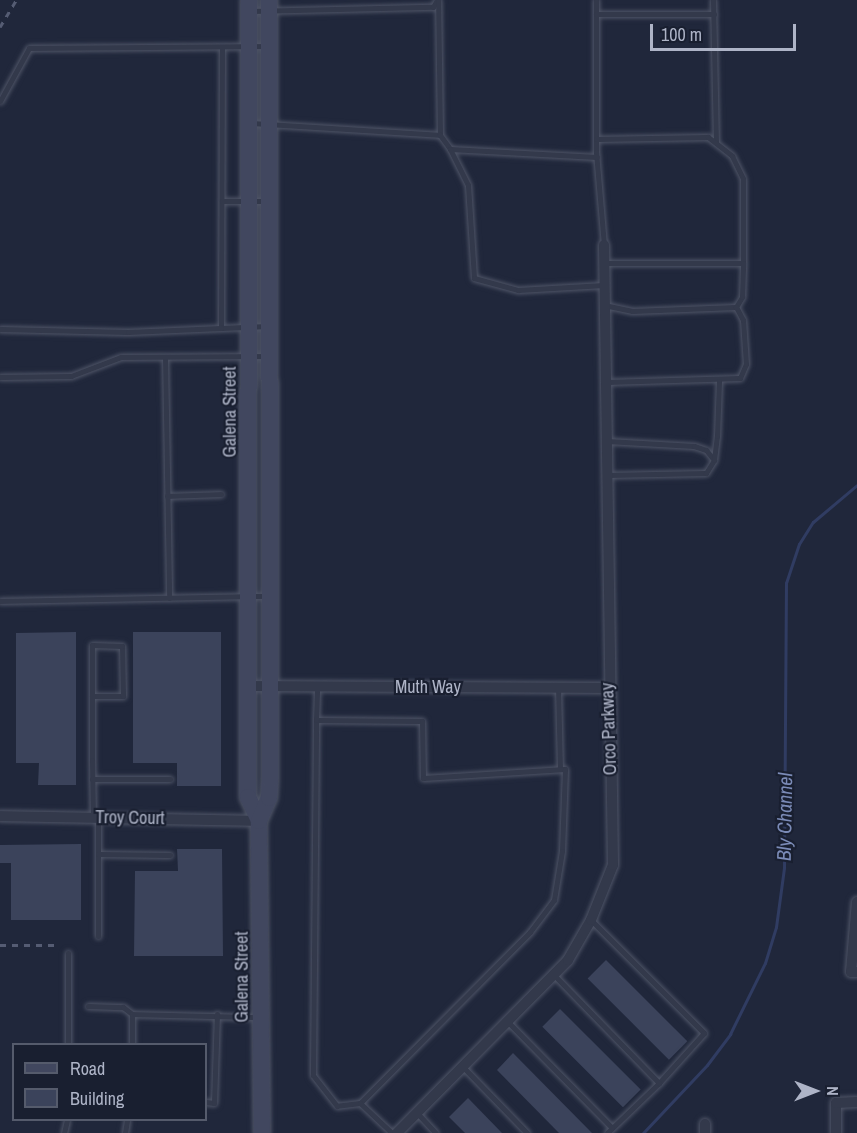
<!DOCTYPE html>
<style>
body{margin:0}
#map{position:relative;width:857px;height:1133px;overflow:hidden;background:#20273b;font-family:"Archivo Narrow",sans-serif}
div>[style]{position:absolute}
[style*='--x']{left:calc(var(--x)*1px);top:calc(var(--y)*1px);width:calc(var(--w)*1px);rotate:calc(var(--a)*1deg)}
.stream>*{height:3px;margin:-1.5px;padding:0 1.5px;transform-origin:1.5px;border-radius:1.5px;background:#303c62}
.building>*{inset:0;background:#3b435b;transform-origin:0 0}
.roads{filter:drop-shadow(0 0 2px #4e5466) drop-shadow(0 0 2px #4e5466)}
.lane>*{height:5px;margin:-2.5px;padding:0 2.5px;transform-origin:2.5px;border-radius:2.5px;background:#33394b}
.street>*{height:10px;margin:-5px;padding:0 5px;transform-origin:5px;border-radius:5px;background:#33394b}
.secondary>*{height:16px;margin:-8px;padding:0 8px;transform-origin:8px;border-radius:8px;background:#41475f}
.rail>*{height:3px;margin-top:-1.5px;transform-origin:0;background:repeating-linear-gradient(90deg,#555c73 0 6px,transparent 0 12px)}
span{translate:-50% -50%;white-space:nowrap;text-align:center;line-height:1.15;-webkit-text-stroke:4.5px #191f30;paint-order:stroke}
.street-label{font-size:18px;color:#aeb4c7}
.water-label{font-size:20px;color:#7b8bb7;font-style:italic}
.legend{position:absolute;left:12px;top:1043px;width:195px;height:78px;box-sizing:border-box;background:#191f30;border:2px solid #555b6c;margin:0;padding:8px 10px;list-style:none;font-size:18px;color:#aeb4c7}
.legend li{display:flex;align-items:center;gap:12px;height:30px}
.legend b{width:30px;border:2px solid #555b6c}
.north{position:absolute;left:785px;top:1061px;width:60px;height:60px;-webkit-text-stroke:4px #191f30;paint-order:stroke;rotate:90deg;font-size:16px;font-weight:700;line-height:24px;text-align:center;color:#aeb4c7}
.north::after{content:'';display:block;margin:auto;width:21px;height:27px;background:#aeb4c7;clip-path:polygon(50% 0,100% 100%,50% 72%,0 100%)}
.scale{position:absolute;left:650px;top:24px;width:146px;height:27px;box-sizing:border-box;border:3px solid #aeb4c7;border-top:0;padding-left:8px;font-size:18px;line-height:21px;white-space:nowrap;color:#aeb4c7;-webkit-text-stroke:4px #191f30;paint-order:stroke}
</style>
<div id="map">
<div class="stream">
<div style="--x:643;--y:1133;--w:93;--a:-46.7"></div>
<div style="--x:707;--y:1065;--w:39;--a:-53"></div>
<div style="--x:730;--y:1034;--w:79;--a:-63.8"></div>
<div style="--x:765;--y:963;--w:38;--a:-73"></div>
<div style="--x:776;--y:927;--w:60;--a:-82.3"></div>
<div style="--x:784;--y:868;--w:285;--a:-89.6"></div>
<div style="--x:786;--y:583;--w:41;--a:-71.6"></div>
<div style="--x:799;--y:544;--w:26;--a:-58"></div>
<div style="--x:813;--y:522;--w:57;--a:-40.1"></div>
</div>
<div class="building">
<div style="clip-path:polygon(76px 632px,76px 785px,38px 785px,39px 763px,16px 763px,16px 633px)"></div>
<div style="clip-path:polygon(133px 632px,221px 632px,221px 786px,177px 786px,177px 763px,133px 763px)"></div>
<div style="clip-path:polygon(81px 844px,81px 920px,11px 920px,11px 863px,0 863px,0 845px)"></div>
<div style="clip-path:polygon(177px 849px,222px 849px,223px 956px,134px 956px,135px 871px,178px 871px)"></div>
<div style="left:606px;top:960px;width:115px;height:26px;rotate:45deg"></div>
<div style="left:560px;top:1009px;width:114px;height:25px;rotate:45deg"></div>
<div style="clip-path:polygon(513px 1053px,592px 1133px,559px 1133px,497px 1070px)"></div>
<div style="clip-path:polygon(468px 1098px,502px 1133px,465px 1133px,449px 1117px)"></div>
</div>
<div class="roads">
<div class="lane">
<div style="--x:596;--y:0;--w:152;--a:90"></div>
<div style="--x:596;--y:152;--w:93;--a:85.1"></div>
<div style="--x:713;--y:0;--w:142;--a:88.8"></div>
<div style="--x:251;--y:11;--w:182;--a:-1.3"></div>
<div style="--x:433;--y:7;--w:8;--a:-60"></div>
<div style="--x:596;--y:14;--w:118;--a:0"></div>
<div style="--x:222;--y:47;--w:281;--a:90.2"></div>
<div style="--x:221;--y:328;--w:47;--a:-2.4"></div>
<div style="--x:0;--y:101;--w:60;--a:-61.3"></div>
<div style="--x:29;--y:48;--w:239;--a:-0.5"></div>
<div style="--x:250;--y:123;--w:190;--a:3.6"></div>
<div style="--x:440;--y:135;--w:135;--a:-90.8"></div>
<div style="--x:440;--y:135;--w:17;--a:54"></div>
<div style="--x:450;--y:149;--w:147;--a:3.1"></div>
<div style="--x:596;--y:139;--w:112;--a:-1"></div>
<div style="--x:708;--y:137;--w:31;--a:38"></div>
<div style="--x:732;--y:156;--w:25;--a:64"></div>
<div style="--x:743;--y:179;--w:84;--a:90"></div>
<div style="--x:743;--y:263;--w:139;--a:180"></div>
<div style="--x:450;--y:149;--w:40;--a:63.4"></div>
<div style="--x:468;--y:185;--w:93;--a:86.3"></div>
<div style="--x:474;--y:278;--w:46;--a:15.3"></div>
<div style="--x:518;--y:290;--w:86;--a:-3.3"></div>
<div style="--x:222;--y:201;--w:46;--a:0"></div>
<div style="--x:604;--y:305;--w:29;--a:12"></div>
<div style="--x:632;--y:311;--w:104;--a:-2.2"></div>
<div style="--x:736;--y:307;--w:12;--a:-59"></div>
<div style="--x:742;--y:297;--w:34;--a:-88"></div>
<div style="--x:0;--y:329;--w:128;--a:1.3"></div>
<div style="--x:128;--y:332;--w:93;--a:-2.5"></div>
<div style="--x:165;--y:357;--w:241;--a:89"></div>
<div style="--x:0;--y:377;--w:71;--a:-0.8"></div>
<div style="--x:71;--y:376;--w:53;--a:-20.8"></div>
<div style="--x:121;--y:357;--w:146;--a:-0.4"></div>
<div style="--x:606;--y:382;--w:134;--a:-1.7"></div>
<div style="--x:740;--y:378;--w:15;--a:-67"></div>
<div style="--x:746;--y:364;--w:44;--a:-93.9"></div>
<div style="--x:743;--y:320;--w:15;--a:-118"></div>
<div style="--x:607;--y:441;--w:87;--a:3.3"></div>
<div style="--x:694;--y:446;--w:13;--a:18"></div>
<div style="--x:706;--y:450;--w:13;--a:51"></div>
<div style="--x:607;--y:475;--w:99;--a:-1.2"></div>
<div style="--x:706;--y:473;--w:15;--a:-58"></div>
<div style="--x:714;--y:460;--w:24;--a:-83"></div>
<div style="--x:717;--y:436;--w:55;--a:-87.9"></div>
<div style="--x:167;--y:496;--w:54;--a:-2.1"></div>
<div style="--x:0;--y:601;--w:268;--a:-1.1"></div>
<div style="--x:558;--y:687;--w:82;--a:88.6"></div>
<div style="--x:92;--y:696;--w:31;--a:0"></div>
<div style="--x:123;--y:696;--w:50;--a:-91.1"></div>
<div style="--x:122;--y:646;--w:30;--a:-178"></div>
<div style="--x:92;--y:645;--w:115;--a:90"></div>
<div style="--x:92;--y:760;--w:57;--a:89"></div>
<div style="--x:316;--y:720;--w:106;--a:0.5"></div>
<div style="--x:422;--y:721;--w:57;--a:89"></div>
<div style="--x:423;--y:778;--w:142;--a:-3.6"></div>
<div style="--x:565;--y:769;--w:82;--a:92.1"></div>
<div style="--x:562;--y:851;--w:50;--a:99.3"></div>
<div style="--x:554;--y:900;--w:40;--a:127"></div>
<div style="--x:530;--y:932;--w:241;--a:134.8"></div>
<div style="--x:360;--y:1103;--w:23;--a:173"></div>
<div style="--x:337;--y:1106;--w:39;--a:-128"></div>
<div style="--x:313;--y:1075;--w:355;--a:-89.5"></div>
<div style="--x:316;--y:720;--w:34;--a:-88"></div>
<div style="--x:92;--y:779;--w:78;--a:0"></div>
<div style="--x:98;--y:817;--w:119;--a:90"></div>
<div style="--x:98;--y:854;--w:72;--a:0.8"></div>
<div style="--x:591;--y:920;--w:160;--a:45"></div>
<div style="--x:704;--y:1033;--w:67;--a:132"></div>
<div style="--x:659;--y:1083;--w:72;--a:136.1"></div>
<div style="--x:68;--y:953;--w:91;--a:90"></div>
<div style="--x:554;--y:975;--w:151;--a:45.8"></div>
<div style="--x:88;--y:1006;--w:35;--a:2"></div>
<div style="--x:123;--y:1007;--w:11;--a:38"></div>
<div style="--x:508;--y:1022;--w:148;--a:45.5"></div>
<div style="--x:132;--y:1044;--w:30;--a:-90"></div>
<div style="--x:132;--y:1014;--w:126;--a:1.4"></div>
<div style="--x:464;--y:1068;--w:91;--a:45.9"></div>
<div style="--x:206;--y:1102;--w:8;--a:7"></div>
<div style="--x:214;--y:1103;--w:89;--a:-88.1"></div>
<div style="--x:360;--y:1103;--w:44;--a:43.2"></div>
<div style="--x:418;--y:1114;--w:26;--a:47"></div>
<div style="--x:64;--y:1133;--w:13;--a:-77"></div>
<div style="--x:125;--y:1133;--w:13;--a:-81"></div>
</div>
<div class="street">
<div style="--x:249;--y:686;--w:359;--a:0.3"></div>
<div style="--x:0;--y:816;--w:259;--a:1.1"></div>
<div style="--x:857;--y:902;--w:70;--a:94.9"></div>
<div style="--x:851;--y:972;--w:6;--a:0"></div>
<div style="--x:705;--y:1124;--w:9;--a:90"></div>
<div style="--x:397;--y:1133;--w:243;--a:-45.3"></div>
<div style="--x:568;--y:960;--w:46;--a:-60.1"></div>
<div style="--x:591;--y:920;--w:59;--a:-68.2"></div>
<div style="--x:613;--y:865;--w:620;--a:-90.83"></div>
<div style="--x:836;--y:1133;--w:30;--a:-90"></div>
<div style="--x:836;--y:1103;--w:21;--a:-3"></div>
</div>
<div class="secondary">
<div style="--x:249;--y:0;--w:797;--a:90.07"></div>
<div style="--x:248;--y:797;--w:26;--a:65"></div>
<div style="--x:262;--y:1133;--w:312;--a:-90.6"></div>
<div style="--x:259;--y:821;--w:25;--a:-67"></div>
<div style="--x:269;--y:798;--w:18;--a:-87"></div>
<div style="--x:270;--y:780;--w:780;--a:-90.07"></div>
</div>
</div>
<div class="rail">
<div style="--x:0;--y:27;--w:31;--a:-59"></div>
<div style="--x:0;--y:945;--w:54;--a:0"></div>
</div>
<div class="street-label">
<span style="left:230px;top:412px;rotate:-90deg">Galena Street</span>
<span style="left:428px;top:687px">Muth Way</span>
<span style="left:609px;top:729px;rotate:-92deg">Orco Parkway</span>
<span style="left:130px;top:818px;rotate:1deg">Troy Court</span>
<span style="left:242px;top:977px;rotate:-90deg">Galena Street</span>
</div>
<div class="water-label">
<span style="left:784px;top:817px;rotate:-89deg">Bly Channel</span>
</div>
<ul class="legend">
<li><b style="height:8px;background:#41475f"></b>Road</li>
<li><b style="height:16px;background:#3b435b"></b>Building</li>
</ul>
<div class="north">N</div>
<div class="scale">100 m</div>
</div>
